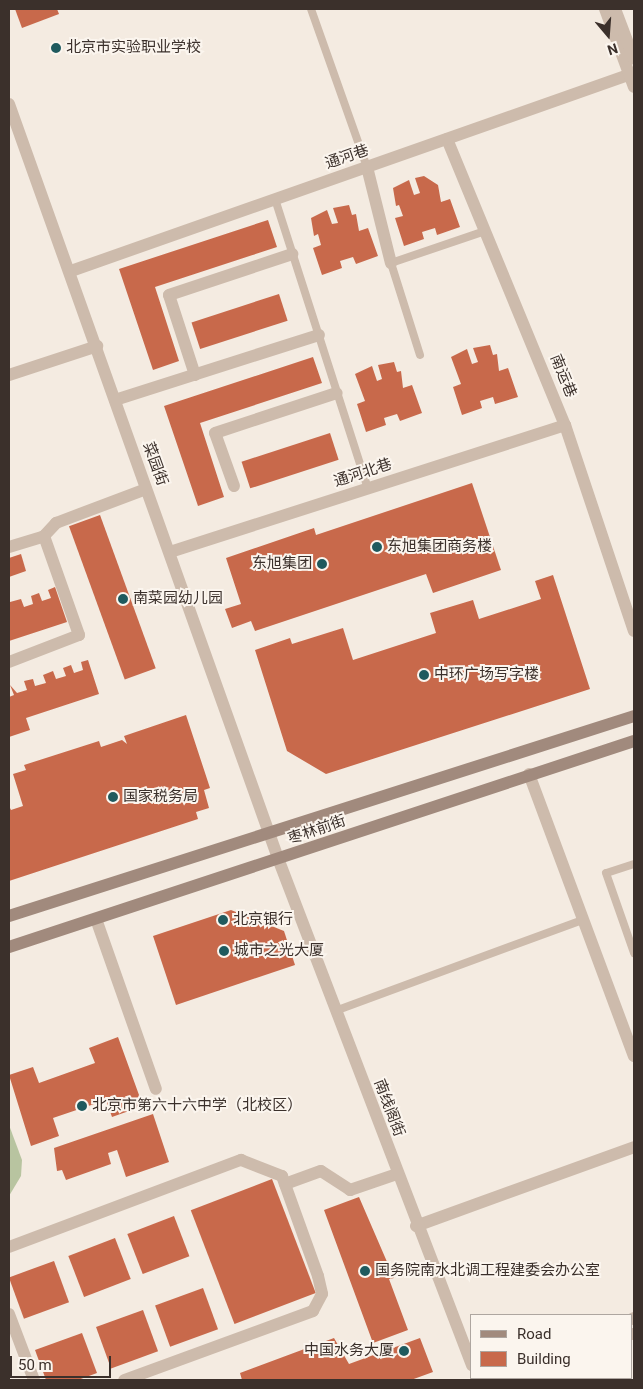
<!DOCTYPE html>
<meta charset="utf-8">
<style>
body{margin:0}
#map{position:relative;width:643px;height:1389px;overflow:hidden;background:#f4ebe1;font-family:Roboto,"Noto Sans SC",sans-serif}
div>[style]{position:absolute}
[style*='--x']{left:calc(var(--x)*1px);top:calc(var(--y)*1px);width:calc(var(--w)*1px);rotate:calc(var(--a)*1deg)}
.green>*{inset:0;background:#b8c4a0}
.building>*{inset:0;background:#c8694b;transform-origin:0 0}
.service>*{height:8px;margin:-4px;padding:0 4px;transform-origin:4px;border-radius:4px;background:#cdbbac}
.minor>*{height:12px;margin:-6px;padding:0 6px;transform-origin:6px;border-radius:6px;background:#cdbbac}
.tertiary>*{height:12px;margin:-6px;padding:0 6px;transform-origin:6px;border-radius:6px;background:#cdbbac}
.secondary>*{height:12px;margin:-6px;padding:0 6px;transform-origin:6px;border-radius:6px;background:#a18a7d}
.dots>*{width:14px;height:14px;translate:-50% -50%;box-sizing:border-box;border:2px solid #fbf5ee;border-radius:50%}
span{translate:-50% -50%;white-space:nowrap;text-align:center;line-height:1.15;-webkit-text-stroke:4px #fbf5ee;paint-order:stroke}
.poi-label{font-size:15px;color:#3b302b}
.left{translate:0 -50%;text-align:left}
.right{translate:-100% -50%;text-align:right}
.street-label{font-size:15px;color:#3b302b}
.frame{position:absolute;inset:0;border:10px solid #3b302b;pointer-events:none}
.legend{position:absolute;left:470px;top:1314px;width:162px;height:65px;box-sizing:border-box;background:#fbf5ee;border:1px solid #aea6a0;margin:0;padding:6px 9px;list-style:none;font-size:15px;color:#3b302b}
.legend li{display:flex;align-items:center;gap:10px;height:25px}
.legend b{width:25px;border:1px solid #aea6a0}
.north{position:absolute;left:583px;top:10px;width:50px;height:50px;-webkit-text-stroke:4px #fbf5ee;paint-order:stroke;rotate:162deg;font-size:14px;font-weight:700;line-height:20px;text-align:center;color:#3b302b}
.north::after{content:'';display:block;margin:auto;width:18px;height:22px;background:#3b302b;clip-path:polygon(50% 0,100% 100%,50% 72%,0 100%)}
.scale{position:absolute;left:10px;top:1356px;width:101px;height:22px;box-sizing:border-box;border:2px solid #3b302b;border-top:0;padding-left:6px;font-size:15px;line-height:18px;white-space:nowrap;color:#3b302b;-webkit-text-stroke:4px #fbf5ee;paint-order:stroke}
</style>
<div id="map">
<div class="green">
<div style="clip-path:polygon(9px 1125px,22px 1160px,21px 1176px,9px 1196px)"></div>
</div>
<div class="building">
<div style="clip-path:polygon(15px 9px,57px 9px,59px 14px,22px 28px)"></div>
<div style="clip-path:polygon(424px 176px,438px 185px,441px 202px,450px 199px,460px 227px,437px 235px,435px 228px,422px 232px,424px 239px,404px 246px,395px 218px,403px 216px,399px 205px,396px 206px,393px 188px,409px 180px,414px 195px,420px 193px,415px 178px)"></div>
<div style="clip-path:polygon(349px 205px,352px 215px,356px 214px,359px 231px,368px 228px,378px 256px,356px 264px,353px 257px,340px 261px,342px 268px,322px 275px,313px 248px,321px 245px,318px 234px,314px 236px,311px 218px,327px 210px,332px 224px,338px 223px,333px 208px)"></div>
<div style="clip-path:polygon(268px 220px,277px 247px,155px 287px,179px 361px,153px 370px,119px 269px)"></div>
<div style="left:279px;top:294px;width:28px;height:92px;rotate:72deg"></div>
<div style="clip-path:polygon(490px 345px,493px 355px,497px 354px,499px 371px,508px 368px,518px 397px,495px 404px,493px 397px,480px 401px,482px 408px,462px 415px,453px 387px,461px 384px,451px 357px,467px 349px,472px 364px,478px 362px,473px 348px)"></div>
<div style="clip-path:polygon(313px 357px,322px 383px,200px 423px,224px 497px,198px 506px,164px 406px)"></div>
<div style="clip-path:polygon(394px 362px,397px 372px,401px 371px,403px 388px,412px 385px,422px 413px,400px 421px,397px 414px,384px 418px,386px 425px,366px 432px,357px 404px,365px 401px,355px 374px,372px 366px,377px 381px,382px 379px,378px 365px)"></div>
<div style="left:330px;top:433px;width:28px;height:93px;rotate:72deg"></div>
<div style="clip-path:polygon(472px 483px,501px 570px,433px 593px,426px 574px,255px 631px,251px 621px,232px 628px,225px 609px,241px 604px,226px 558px,314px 528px,316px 535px)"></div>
<div style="left:100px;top:515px;width:163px;height:33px;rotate:70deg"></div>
<div style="clip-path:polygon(21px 554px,26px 571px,9px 577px,9px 558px)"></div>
<div style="clip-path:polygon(553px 575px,590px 689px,326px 774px,287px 751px,255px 650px,290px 638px,292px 644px,343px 628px,353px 660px,436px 633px,430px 613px,473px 600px,479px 619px,541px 599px,535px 581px)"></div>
<div style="clip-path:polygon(55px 587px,67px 622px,9px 641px,10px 602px,21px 599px,24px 607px,33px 604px,31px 596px,39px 593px,42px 601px,51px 598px,48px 590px)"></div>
<div style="clip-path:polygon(88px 660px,99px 694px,26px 718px,30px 730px,9px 737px,9px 697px,14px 695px,10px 685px,17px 693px,27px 690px,24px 681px,33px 679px,35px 686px,46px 683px,43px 675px,53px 671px,56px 679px,66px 676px,63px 668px,71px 665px,74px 673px,83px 670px,81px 662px)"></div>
<div style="clip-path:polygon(186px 715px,210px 788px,204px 790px,209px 808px,196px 812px,198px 819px,9px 881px,9px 806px,11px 810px,23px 806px,13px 774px,26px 770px,24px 765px,99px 741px,101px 747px,122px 740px,127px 744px,124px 736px)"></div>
<div style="clip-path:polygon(231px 910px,284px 931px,295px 965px,176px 1005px,153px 936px)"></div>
<div style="clip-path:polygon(118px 1037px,143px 1106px,112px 1117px,106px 1100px,53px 1118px,59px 1136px,31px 1146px,9px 1075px,33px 1067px,39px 1083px,95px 1063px,89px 1048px)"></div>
<div style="clip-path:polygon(153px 1114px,169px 1162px,126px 1177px,117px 1150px,108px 1153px,111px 1164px,66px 1180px,62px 1170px,57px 1171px,54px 1148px)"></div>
<div style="left:272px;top:1179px;width:122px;height:87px;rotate:69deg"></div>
<div style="clip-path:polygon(359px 1197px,394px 1278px,389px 1279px,408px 1330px,373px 1343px,324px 1210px)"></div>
<div style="left:174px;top:1216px;width:43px;height:50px;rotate:69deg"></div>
<div style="left:115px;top:1238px;width:44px;height:50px;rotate:69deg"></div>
<div style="left:54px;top:1261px;width:44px;height:48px;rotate:70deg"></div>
<div style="left:203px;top:1288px;width:44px;height:51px;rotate:70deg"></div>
<div style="left:143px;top:1310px;width:44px;height:50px;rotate:70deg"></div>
<div style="clip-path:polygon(82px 1333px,97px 1373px,78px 1380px,46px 1380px,35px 1350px)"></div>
<div style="clip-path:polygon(334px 1338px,349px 1364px,420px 1338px,433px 1372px,411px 1380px,242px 1380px,240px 1373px)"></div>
</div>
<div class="service">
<div style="--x:311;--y:9;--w:168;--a:70.5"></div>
<div style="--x:275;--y:199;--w:304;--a:72.2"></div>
<div style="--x:420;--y:355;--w:96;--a:-107.5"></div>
<div style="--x:391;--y:263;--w:99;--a:-18.8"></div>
<div style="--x:634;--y:864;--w:29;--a:162"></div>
<div style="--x:606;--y:873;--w:85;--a:70.7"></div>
<div style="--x:335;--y:1011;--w:263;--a:-20.2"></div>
</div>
<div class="minor">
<div style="--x:447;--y:139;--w:309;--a:67.6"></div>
<div style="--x:565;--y:425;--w:217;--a:71.5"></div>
<div style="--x:367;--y:167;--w:99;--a:76"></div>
<div style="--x:71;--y:271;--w:597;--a:-19.38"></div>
<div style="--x:9;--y:375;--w:93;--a:-18.2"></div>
<div style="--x:195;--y:375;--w:84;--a:-108"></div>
<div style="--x:169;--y:295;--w:130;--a:-18.4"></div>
<div style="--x:115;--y:400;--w:214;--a:-17.7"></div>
<div style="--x:234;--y:486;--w:56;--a:-109.7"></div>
<div style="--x:215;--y:433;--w:128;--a:-18.2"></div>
<div style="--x:44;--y:536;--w:18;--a:-47"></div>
<div style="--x:56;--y:523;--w:96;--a:-20.7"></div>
<div style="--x:9;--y:547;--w:37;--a:-17"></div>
<div style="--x:44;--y:536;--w:105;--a:70.5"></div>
<div style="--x:79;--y:635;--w:75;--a:158.9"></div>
<div style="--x:170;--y:552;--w:415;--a:-17.8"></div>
<div style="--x:529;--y:774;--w:301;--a:69.6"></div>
<div style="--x:96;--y:919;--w:180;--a:70.6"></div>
<div style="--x:285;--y:1184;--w:38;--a:-20"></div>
<div style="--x:321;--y:1171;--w:35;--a:33"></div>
<div style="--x:350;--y:1190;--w:50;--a:-18.8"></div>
<div style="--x:416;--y:1226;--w:232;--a:-19.9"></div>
<div style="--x:9;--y:1247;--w:248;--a:-20.6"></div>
<div style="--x:241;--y:1160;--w:44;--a:21.3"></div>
<div style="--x:282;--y:1176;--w:106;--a:70.2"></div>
<div style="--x:318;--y:1276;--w:18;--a:77"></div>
<div style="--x:322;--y:1294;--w:19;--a:118"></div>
<div style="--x:313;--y:1311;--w:201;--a:159.9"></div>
<div style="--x:9;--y:1314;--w:71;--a:69.3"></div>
<div style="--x:632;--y:1319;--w:2;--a:-27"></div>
<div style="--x:632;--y:1334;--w:2;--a:0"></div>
<div style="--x:493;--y:1380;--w:3;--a:-45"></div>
<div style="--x:509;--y:1380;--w:6;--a:-18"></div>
</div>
<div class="tertiary">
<div style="--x:605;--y:9;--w:83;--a:69.6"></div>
<div style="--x:615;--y:9;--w:53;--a:69.2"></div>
<div style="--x:9;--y:104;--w:804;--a:70.37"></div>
<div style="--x:279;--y:861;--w:540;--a:69.05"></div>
<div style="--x:477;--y:1378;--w:2;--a:63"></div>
</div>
<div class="secondary">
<div style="--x:9;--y:916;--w:656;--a:-17.74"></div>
<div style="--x:9;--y:947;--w:658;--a:-18.24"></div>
</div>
<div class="dots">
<div style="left:56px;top:48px;background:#1f5a5e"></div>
<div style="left:377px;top:547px;background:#1f5a5e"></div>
<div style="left:322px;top:564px;background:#1f5a5e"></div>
<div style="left:123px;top:599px;background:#1f5a5e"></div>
<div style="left:424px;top:675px;background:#1f5a5e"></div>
<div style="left:113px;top:797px;background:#1f5a5e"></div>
<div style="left:223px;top:920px;background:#1f5a5e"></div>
<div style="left:224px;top:951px;background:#1f5a5e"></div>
<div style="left:82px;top:1106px;background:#1f5a5e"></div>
<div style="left:365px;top:1271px;background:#1f5a5e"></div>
<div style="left:404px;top:1351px;background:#1f5a5e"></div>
</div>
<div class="poi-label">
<span class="left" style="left:66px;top:48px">北京市实验职业学校</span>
<span class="left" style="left:387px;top:547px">东旭集团商务楼</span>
<span class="right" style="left:312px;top:564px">东旭集团</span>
<span class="left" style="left:133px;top:599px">南菜园幼儿园</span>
<span class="left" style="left:434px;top:675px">中环广场写字楼</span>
<span class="left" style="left:123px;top:797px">国家税务局</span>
<span class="left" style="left:233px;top:920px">北京银行</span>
<span class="left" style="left:234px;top:951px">城市之光大厦</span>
<span class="left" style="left:92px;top:1106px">北京市第六十六中学（北校区）</span>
<span class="left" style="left:375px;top:1271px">国务院南水北调工程建委会办公室</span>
<span class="right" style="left:394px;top:1351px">中国水务大厦</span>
</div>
<div class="street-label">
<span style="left:347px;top:157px;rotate:-19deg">通河巷</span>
<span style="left:563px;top:376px;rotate:68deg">南运巷</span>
<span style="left:155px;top:464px;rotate:70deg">菜园街</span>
<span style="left:363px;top:473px;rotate:-18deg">通河北巷</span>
<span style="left:317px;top:830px;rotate:-19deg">枣林前街</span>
<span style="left:389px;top:1108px;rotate:69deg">南线阁街</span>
</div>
<div class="frame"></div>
<ul class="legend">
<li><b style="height:6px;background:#a18a7d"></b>Road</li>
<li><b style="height:14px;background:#c8694b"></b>Building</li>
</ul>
<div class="north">N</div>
<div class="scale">50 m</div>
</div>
